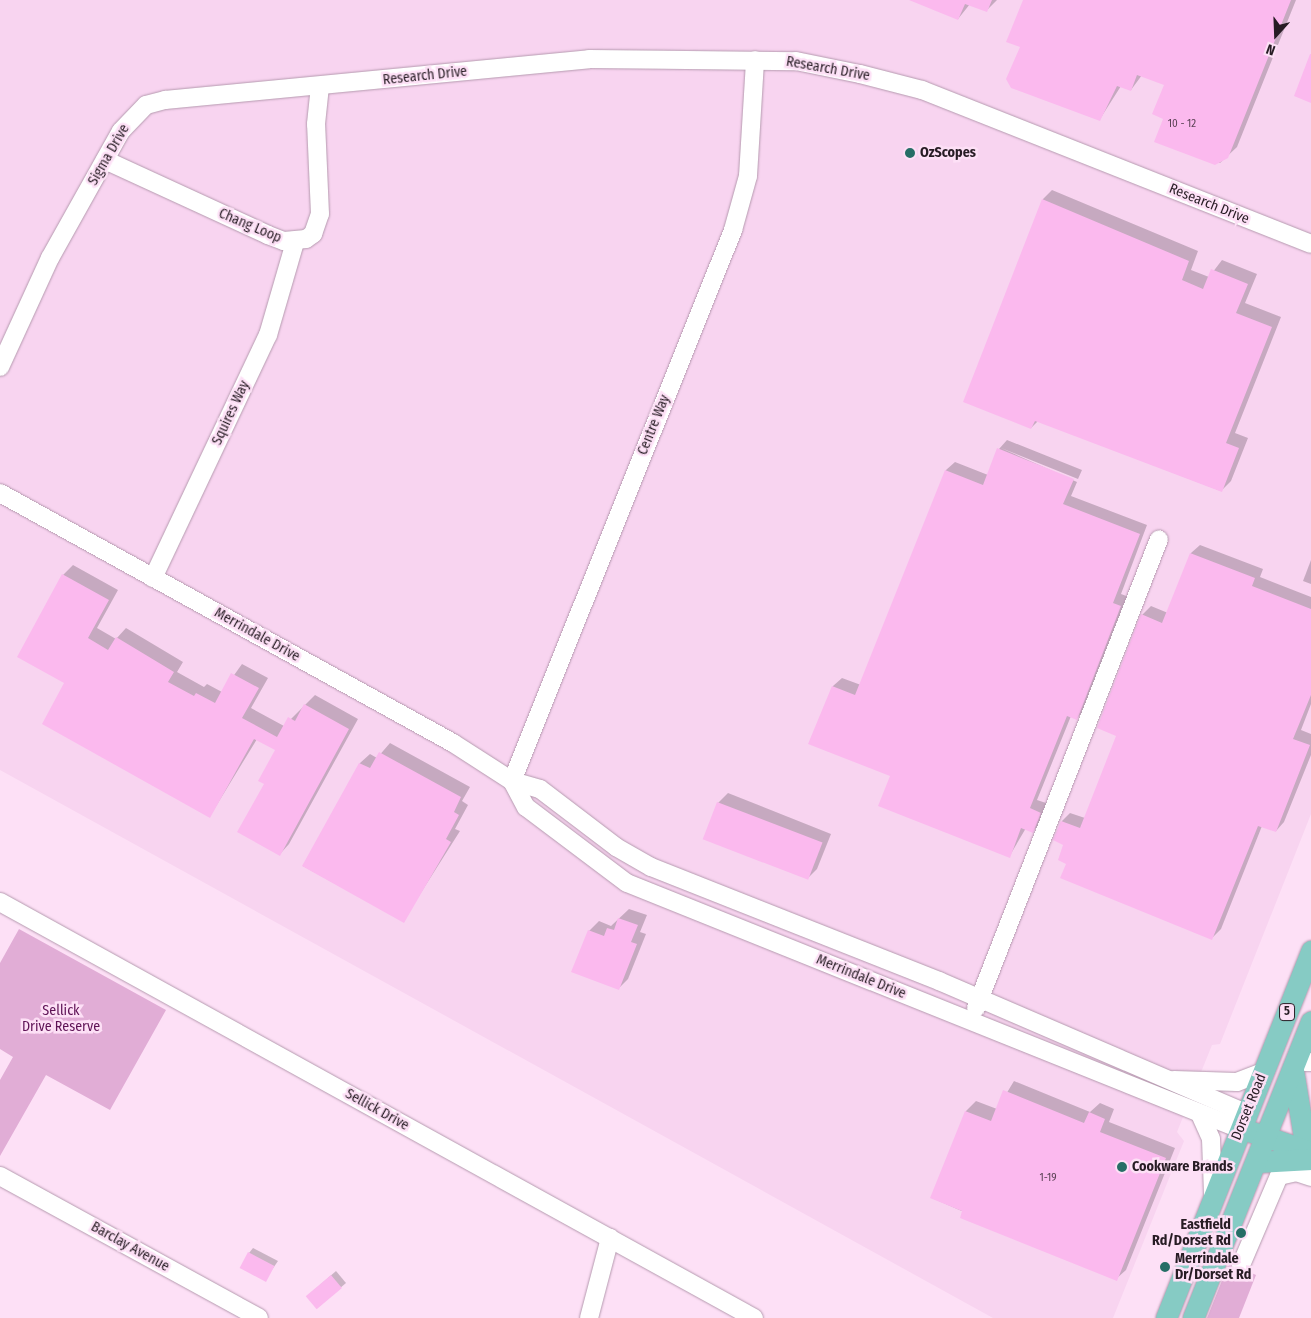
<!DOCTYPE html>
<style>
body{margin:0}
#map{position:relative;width:1311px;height:1318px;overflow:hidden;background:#fde0f6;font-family:"Fira Sans Condensed",sans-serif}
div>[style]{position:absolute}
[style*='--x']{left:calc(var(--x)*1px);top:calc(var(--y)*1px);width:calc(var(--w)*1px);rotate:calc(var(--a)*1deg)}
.built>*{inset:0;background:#f8d4f0}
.green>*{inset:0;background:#e1add6}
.shadow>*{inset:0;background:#0003}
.building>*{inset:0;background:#fbb9ee;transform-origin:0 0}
.roads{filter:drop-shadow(0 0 1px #b59aaf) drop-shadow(0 0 1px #b59aaf)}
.minor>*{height:18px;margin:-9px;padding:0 9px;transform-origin:9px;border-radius:9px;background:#fff}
.major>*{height:21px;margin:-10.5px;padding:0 10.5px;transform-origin:10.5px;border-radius:10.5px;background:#86cbc4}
.dots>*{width:14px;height:14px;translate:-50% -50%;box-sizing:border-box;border:2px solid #fde0f6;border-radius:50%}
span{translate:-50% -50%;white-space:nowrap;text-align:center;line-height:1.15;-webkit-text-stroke:5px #fde0f6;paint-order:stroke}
.number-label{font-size:11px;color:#5c4356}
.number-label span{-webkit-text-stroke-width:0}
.shield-label span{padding:1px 4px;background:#fde0f6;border:1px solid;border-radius:4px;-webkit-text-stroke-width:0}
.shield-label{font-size:12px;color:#271c24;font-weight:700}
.street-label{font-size:14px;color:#271c24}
.poi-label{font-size:14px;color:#271c24;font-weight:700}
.left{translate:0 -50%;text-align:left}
.right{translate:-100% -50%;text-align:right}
.park-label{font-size:14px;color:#5e1255}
.north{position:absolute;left:1251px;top:10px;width:50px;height:50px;-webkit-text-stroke:4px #fde0f6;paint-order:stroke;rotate:200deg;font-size:14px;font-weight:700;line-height:20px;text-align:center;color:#271c24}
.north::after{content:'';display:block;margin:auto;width:18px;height:22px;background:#271c24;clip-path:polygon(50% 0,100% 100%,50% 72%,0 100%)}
</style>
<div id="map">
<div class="built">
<div style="clip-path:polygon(0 0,1311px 0,1311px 814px,1220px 1044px,1212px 1045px,1177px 1132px,1184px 1141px,1113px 1318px,993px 1318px,0 770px)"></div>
</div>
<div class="green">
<div style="clip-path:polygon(19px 929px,166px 1010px,110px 1110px,46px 1075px,0 1156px,0 1080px,13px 1057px,0 1049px,0 963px)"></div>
<div style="clip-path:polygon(1229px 1263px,1256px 1275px,1239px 1318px,1207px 1318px)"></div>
</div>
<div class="shadow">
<div style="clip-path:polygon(911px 0,997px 0,986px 11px,970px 4px,958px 19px)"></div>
<div style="clip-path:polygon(1024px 0,1296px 0,1237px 147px,1220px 163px,1156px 141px,1164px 118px,1165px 84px,1142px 75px,1131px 90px,1121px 86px,1100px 119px,1021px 46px)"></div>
<div style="clip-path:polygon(1052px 190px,1198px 251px,1191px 270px,1209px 277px,1222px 260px,1257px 274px,1245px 303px,1281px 317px,1235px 433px,1248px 438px,1231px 481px,1221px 491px,1038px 421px,1031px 428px,1043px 199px)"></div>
<div style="clip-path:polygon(1007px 440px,1082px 470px,1078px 479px,1001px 448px,1077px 482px,1071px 496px,1147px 525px,1121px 594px,1129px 597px,1085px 710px,1077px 718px,1071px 716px,1037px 800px,1049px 804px,1041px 823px,1033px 831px,1026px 828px,1009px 857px,892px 775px,810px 743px,833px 686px,842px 678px,861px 685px,946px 470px,955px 462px,988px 475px,999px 449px)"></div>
<div style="clip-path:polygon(1200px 545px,1263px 569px,1260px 577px,1311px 597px,1311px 704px,1301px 730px,1311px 734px,1311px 755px,1284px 822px,1276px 831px,1262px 826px,1221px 929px,1212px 938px,1067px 863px,1062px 821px,1070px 813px,1085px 818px,1118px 735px,1142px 615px,1151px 606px,1168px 613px,1191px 553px)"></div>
<div style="clip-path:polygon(1311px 560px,1311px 584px,1303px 581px)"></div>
<div style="clip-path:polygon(73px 565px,118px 590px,97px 628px,116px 639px,126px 628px,183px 662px,177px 672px,204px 687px,207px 684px,222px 692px,242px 664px,268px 678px,251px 708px,284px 726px,315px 695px,358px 719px,289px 844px,280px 854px,265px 784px,277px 750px,257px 739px,210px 816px,66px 682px,63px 575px)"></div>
<div style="clip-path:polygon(390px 743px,470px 787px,462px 801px,468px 805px,455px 829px,460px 831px,403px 921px,303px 866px,360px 763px,370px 754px,377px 758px)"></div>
<div style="clip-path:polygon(728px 793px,831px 834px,817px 869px,807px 879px,718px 803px)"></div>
<div style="clip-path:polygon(629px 909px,647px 915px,640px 932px,646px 934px,628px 979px,618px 989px,589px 931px,599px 921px,611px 926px)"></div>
<div style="clip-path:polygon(1014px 1081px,1090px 1112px,1100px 1103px,1114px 1109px,1109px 1122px,1175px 1148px,1126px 1270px,1116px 1279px,932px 1198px,966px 1111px,976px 1101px,997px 1109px)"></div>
<div style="clip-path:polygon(253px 1248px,278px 1261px,265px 1280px,249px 1253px)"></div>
<div style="clip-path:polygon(336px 1271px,346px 1283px,317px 1308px,312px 1292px)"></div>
</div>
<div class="building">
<div style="clip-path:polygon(909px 0,992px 0,987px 12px,965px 4px,958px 20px)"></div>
<div style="clip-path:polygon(1023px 0,1291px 0,1228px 158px,1215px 165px,1154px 142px,1163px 119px,1152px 114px,1164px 85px,1137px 75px,1131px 91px,1117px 86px,1100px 121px,1011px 88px,1006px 79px,1020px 47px,1006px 42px)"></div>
<div style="clip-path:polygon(1310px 54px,1311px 54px,1311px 103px,1294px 96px)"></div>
<div style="clip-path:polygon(1042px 199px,1189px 261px,1182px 280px,1203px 289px,1211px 269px,1248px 284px,1236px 313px,1272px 327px,1226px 443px,1239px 448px,1222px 492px,1035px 421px,1031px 429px,963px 402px)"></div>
<div style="clip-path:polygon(997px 448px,1074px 479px,1063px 504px,1140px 534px,1113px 603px,1121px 606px,1077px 720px,1067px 716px,1030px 808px,1041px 813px,1033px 833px,1021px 828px,1010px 858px,878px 806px,890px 776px,808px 744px,832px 686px,855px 695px,945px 470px,983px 485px)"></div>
<div style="clip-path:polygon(1190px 553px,1255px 578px,1252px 586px,1311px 609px,1311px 695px,1293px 739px,1310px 745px,1276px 832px,1258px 826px,1212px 940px,1060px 878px,1066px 864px,1058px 860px,1063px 845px,1053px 840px,1061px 821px,1080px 828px,1116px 736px,1097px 728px,1141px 614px,1162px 623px)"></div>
<div style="clip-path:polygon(62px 574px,109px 600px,88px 638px,108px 650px,116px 637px,174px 672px,168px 682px,194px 696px,196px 693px,215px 703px,231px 673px,259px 688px,242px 718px,277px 737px,288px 717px,295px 721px,304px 704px,349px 729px,280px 856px,237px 832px,264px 784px,258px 781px,275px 750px,254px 739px,210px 818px,42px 724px,64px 683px,17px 657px)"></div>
<div style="clip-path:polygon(379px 752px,461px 797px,454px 812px,459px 815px,446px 839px,451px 842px,404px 923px,302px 866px,359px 763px,370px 768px)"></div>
<div style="left:717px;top:802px;width:113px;height:40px;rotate:21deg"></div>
<div style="clip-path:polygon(618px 918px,638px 925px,631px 942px,637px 944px,619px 990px,571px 972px,588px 930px,604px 936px,607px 928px,614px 930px)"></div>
<div style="clip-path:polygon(1003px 1090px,1084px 1123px,1089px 1112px,1105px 1119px,1100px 1132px,1166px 1158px,1117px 1281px,960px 1218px,962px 1211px,930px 1198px,965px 1111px,991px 1121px)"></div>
<div style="left:248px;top:1252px;width:30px;height:18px;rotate:28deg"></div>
<div style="left:331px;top:1275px;width:17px;height:33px;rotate:50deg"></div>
</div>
<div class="roads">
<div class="minor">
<div style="--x:105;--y:160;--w:179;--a:24.7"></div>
<div style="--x:268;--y:235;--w:17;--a:21"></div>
<div style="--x:284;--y:241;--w:22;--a:-5"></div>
<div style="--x:306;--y:239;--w:9;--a:-36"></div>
<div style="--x:313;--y:234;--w:21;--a:-71"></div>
<div style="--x:320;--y:214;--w:90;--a:-92.5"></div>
<div style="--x:316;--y:124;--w:38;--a:-84"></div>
<div style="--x:0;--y:367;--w:120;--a:-65.4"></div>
<div style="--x:50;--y:258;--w:145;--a:-60.8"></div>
<div style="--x:121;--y:131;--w:36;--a:-46"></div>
<div style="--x:146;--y:105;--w:20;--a:-15"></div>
<div style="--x:165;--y:100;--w:426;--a:-5.5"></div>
<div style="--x:589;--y:59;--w:207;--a:0.6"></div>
<div style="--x:796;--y:61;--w:65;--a:11.5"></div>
<div style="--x:860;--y:74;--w:64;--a:14.5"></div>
<div style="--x:922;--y:90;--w:418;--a:21.6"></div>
<div style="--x:0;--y:493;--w:517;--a:28.89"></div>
<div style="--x:453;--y:743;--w:70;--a:32.8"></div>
<div style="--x:512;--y:781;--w:29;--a:16"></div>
<div style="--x:540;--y:789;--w:96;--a:37.3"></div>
<div style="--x:616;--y:847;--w:40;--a:29.7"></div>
<div style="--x:651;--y:867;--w:310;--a:21.6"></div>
<div style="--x:939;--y:981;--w:334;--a:23.3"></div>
<div style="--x:153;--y:578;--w:269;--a:-64.7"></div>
<div style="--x:268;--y:335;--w:97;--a:-73.8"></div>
<div style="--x:512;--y:781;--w:30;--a:62"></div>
<div style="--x:526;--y:807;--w:126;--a:37"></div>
<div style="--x:627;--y:883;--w:661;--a:21.87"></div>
<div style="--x:512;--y:781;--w:594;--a:-68.14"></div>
<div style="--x:733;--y:230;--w:56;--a:-74.5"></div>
<div style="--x:748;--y:176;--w:116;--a:-86.5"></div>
<div style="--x:0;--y:902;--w:861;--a:28.89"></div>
<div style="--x:976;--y:1008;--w:503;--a:-68.68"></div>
<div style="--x:1295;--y:1062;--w:16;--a:0"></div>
<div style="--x:1174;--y:1080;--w:63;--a:1.8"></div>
<div style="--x:1237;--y:1082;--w:28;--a:-21"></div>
<div style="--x:1200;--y:1114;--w:27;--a:66"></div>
<div style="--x:1211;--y:1139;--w:55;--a:87.9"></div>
<div style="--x:0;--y:1176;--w:295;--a:28.7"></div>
<div style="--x:1241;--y:1265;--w:97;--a:-66.9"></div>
<div style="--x:1279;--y:1176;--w:17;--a:-13"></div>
<div style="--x:1296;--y:1172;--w:16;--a:18"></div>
<div style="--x:589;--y:1318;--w:83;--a:-75.3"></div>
</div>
<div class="major">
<div style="--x:1293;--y:1070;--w:68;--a:80.7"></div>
<div style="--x:1252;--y:1132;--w:62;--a:18.7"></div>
<div style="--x:1257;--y:1162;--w:54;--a:-3.2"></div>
<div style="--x:1166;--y:1318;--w:395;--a:-68.4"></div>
<div style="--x:1193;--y:1318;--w:319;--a:-68.3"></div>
</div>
</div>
<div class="dots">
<div style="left:910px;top:153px;background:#266e66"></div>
<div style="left:1122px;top:1167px;background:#266e66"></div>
<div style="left:1241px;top:1233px;background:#266e66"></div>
<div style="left:1165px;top:1267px;background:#266e66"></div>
</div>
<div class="number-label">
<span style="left:1182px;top:124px">10 - 12</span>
<span style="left:1048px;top:1178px">1-19</span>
</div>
<div class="shield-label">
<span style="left:1287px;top:1012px">5</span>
</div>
<div class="street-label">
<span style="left:828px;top:69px;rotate:10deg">Research Drive</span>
<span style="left:425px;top:76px;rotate:-6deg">Research Drive</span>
<span style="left:109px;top:155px;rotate:-60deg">Sigma Drive</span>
<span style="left:1209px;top:204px;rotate:22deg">Research Drive</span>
<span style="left:250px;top:226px;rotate:23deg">Chang Loop</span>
<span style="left:231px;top:413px;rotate:-65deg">Squires Way</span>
<span style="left:654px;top:425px;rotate:-68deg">Centre Way</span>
<span style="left:257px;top:635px;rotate:29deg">Merrindale Drive</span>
<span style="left:861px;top:977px;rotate:22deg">Merrindale Drive</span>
<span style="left:1249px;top:1107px;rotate:-68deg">Dorset Road</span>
<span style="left:377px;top:1110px;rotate:29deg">Sellick Drive</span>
<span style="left:130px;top:1247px;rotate:29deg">Barclay Avenue</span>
</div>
<div class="poi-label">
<span class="left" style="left:920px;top:153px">OzScopes</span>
<span class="left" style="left:1132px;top:1167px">Cookware Brands</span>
<span class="right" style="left:1231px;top:1233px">Eastfield<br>Rd/Dorset Rd</span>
<span class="left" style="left:1175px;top:1267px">Merrindale<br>Dr/Dorset Rd</span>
</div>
<div class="park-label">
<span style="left:61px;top:1019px">Sellick<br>Drive Reserve</span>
</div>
<div class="north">N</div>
</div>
